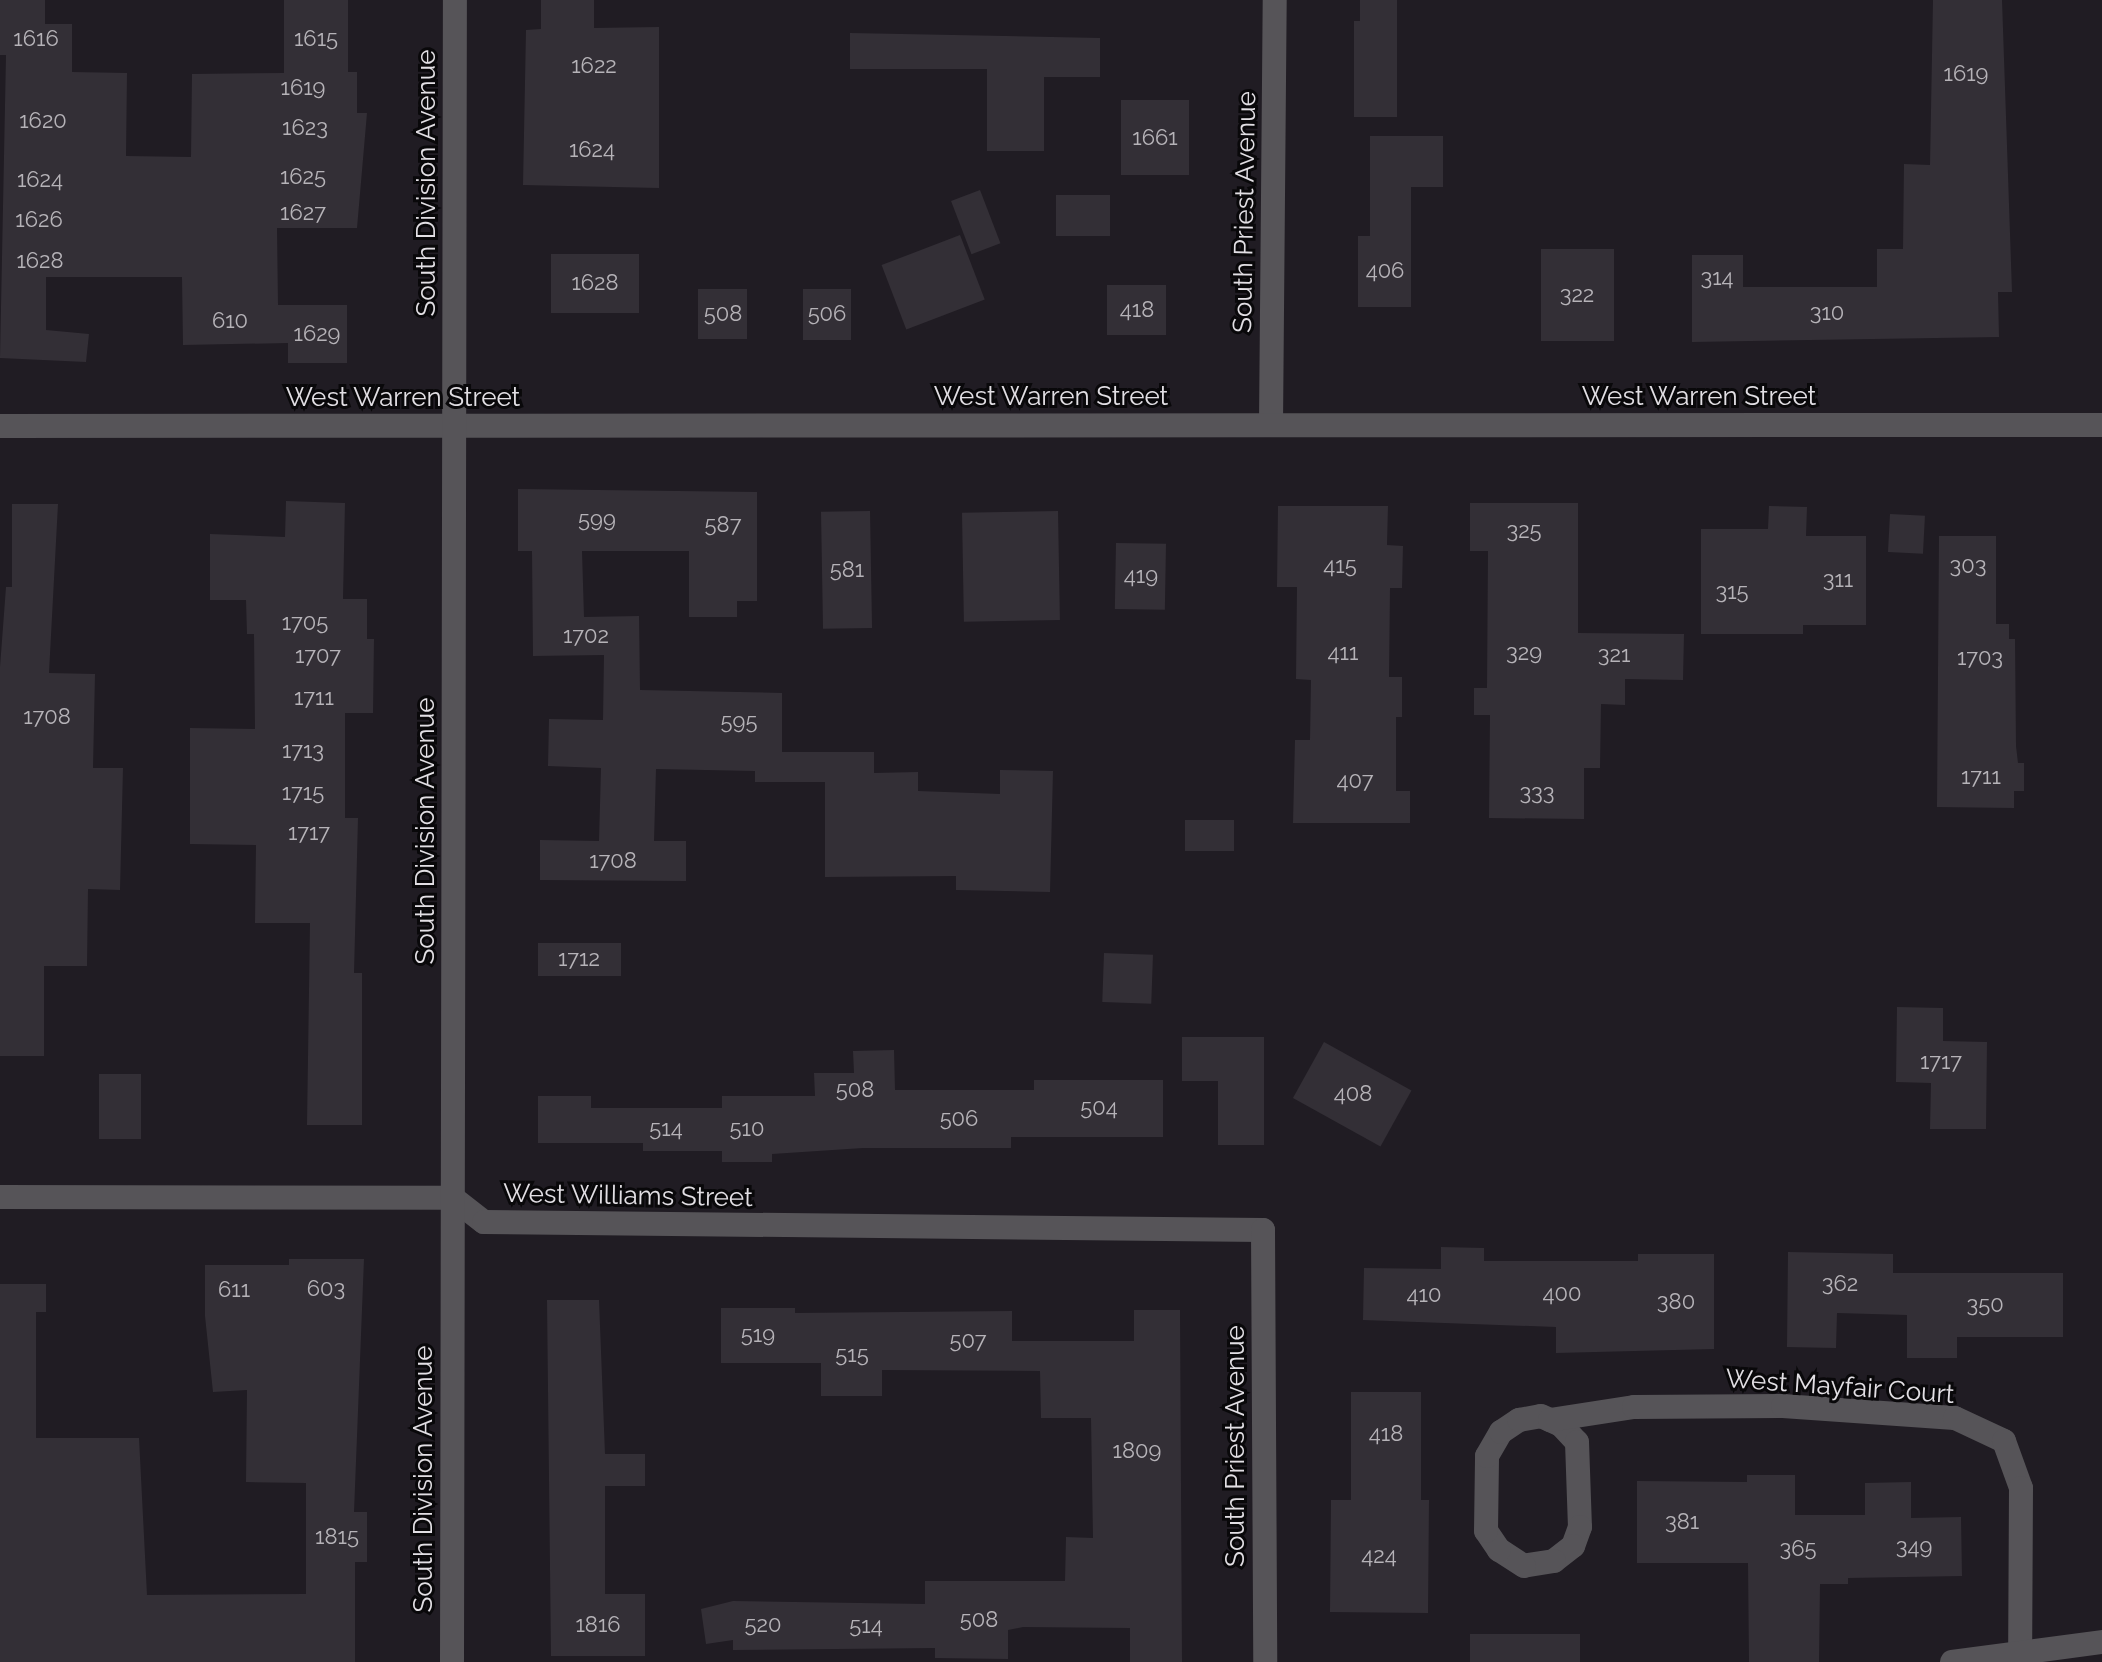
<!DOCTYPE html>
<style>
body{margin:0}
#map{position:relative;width:2102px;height:1662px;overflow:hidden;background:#201c23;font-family:Raleway,sans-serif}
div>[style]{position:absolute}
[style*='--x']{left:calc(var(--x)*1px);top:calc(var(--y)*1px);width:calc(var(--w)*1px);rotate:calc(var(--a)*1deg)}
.building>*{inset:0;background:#332f36;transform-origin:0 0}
.minor>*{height:24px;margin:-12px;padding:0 12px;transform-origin:12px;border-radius:12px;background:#565458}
span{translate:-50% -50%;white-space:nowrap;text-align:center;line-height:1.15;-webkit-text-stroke:6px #09080a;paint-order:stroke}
.number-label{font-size:22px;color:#b6b3b8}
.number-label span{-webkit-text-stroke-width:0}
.street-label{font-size:26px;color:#e2dfe4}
</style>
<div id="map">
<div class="building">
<div style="clip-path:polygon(0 0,45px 0,45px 24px,72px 24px,72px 72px,127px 73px,126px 156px,191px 157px,192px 74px,284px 73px,284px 0,348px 0,348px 72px,357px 72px,357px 113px,367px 113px,357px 228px,277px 228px,278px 305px,347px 305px,347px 363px,288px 363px,288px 343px,183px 345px,182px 277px,46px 277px,46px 330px,89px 334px,86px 362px,0 358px,6px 55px,0 55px)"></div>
<div style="clip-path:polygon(541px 0,594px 0,594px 28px,659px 27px,659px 188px,523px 185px,526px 30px,541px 29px)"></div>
<div style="clip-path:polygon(1360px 0,1397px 0,1397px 117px,1354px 117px,1354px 21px,1360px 21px)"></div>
<div style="clip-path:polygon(1933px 0,2002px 0,2012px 292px,1998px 292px,1999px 337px,1692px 342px,1692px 255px,1743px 255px,1743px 287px,1877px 287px,1877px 249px,1903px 249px,1904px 164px,1930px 165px)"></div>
<div style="clip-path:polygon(850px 33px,1100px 38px,1100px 77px,1044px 77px,1044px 151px,987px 151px,987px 69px,850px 69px)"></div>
<div style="left:1121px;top:100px;width:68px;height:75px"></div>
<div style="clip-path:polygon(1370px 136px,1443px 136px,1443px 187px,1411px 187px,1411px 307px,1358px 307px,1358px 236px,1370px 236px)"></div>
<div style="left:980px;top:190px;width:57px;height:31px;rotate:69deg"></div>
<div style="left:1056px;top:195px;width:54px;height:41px"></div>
<div style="left:960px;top:235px;width:69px;height:84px;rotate:69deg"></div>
<div style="left:1541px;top:249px;width:73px;height:92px"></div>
<div style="left:551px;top:254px;width:88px;height:59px"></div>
<div style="left:1107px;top:285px;width:59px;height:50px"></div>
<div style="left:698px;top:289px;width:49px;height:50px"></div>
<div style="left:803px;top:289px;width:48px;height:51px"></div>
<div style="clip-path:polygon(518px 489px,757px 492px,757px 601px,737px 601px,737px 617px,689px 617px,689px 551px,582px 551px,584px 617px,639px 616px,640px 690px,782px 693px,782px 752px,874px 752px,874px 773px,918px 772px,918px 791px,1000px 794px,1000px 770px,1053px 771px,1050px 892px,956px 890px,956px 876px,825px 877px,825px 782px,755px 782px,755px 771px,656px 769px,654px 841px,686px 841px,686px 881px,540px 880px,540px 840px,599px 841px,601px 768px,548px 766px,549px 719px,603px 720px,604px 655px,533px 656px,532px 551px,518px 551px)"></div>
<div style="clip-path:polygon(286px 501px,345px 503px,343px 599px,367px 599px,367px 639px,374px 639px,373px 713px,345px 713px,345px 818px,358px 818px,354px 973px,362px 973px,362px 1125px,307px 1125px,310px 923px,255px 923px,256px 845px,190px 844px,190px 728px,255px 729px,254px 634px,247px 634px,246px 600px,210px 600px,210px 534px,285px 537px)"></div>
<div style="clip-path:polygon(1470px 503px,1578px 503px,1578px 633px,1684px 634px,1683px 680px,1625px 679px,1625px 705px,1601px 704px,1600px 768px,1584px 768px,1584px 819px,1489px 818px,1490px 715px,1474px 715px,1474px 688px,1487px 688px,1488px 551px,1470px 551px)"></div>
<div style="clip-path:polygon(12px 504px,58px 504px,49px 673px,95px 674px,93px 768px,123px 768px,120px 890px,88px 889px,87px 966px,44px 966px,44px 1056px,0 1056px,0 667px,6px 587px,12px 587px)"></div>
<div style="clip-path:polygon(1278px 506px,1388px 506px,1387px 545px,1403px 546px,1402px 588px,1390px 588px,1389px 677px,1402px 677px,1402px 717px,1396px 717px,1396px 791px,1410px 791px,1410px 823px,1293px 823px,1295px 740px,1310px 740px,1311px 680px,1296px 679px,1297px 587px,1277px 587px)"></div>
<div style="clip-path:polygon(1769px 506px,1807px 507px,1806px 536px,1866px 536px,1866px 625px,1803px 625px,1803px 634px,1701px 634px,1701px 529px,1768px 529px)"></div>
<div style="left:870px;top:511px;width:117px;height:49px;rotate:89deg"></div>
<div style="left:1058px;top:511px;width:109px;height:96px;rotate:89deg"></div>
<div style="left:1890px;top:514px;width:35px;height:38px;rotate:3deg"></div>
<div style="clip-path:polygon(1939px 536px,1996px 536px,1996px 624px,2009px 624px,2009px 639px,2015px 639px,2016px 746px,2018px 763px,2024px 763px,2024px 791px,2014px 791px,2014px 808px,1937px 807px)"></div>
<div style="left:1116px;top:543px;width:50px;height:66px;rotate:1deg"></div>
<div style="left:1185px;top:820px;width:49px;height:31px"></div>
<div style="left:538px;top:943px;width:83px;height:33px"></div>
<div style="left:1104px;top:953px;width:49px;height:49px;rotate:2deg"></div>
<div style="clip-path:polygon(1897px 1007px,1943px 1008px,1943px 1041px,1987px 1042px,1986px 1129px,1930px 1129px,1931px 1083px,1896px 1082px)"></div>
<div style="clip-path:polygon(1182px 1037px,1264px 1037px,1264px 1145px,1218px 1145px,1218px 1081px,1182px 1081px)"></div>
<div style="left:1324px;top:1042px;width:100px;height:64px;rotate:29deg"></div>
<div style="clip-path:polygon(894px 1050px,895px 1090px,1034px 1090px,1034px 1080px,1163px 1080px,1163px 1137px,1011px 1137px,1011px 1148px,863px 1148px,772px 1154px,772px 1162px,722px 1162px,722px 1151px,643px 1151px,643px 1143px,538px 1143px,538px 1096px,591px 1096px,591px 1108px,722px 1108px,722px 1096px,815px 1096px,814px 1073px,854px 1073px,853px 1051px)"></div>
<div style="left:99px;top:1074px;width:42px;height:65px"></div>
<div style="clip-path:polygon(1441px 1247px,1484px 1248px,1484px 1261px,1638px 1261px,1638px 1254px,1714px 1254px,1714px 1349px,1556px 1353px,1556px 1327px,1363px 1320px,1364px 1268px,1441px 1269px)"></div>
<div style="clip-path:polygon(1788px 1252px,1893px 1254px,1893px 1273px,2063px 1273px,2063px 1337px,1957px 1337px,1957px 1358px,1907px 1358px,1907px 1315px,1837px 1313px,1836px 1348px,1787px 1347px)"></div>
<div style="clip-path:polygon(289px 1259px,364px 1259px,354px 1512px,367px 1512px,367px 1562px,355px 1562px,355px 1662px,0 1662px,0 1284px,46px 1284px,46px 1312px,36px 1312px,36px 1438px,139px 1438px,147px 1595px,306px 1594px,306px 1483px,246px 1482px,247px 1390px,213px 1392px,205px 1316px,205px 1265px,289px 1265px)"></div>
<div style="clip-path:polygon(547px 1300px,599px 1300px,605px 1454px,645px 1454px,645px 1486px,605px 1486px,605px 1594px,645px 1594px,645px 1656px,551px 1656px)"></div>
<div style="clip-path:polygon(721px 1308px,795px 1308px,795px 1313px,1012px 1311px,1012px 1341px,1134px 1341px,1134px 1310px,1180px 1310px,1182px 1662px,1130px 1662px,1130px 1628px,1023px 1627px,1008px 1630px,1008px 1659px,935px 1658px,935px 1648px,733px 1650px,733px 1640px,706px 1644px,701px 1609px,733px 1601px,925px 1604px,925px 1581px,1065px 1581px,1066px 1537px,1093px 1538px,1091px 1418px,1041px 1418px,1040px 1371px,882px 1370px,882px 1396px,821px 1396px,821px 1363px,721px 1363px)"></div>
<div style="clip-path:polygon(1351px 1392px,1421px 1392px,1421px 1500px,1429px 1500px,1428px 1613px,1330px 1612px,1331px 1500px,1351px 1500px)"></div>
<div style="clip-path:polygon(1747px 1475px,1795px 1475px,1795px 1515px,1865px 1515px,1865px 1483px,1911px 1482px,1911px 1518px,1961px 1517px,1962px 1576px,1848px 1578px,1848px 1584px,1820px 1584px,1819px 1662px,1749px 1662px,1748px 1563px,1637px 1563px,1637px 1481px,1747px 1482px)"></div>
<div style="left:1470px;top:1634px;width:110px;height:28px"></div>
</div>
<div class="minor">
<div style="--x:1271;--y:425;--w:425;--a:-89.5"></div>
<div style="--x:0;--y:426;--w:2102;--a:-0.03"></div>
<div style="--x:0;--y:1197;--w:453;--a:0.1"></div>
<div style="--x:453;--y:1198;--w:39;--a:38"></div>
<div style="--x:484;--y:1222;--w:779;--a:0.59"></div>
<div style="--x:1263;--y:1230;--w:432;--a:89.7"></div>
<div style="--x:1541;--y:1416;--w:22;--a:24"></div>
<div style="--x:1561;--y:1425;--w:23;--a:47"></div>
<div style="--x:1577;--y:1442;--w:85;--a:88"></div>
<div style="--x:1580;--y:1527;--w:20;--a:110"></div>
<div style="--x:1573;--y:1546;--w:24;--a:142"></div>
<div style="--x:1554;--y:1561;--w:30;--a:171"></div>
<div style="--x:1524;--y:1566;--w:30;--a:-147"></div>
<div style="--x:1499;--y:1550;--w:23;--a:-124"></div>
<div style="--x:1486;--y:1531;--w:75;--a:-89.2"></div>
<div style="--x:1487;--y:1456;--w:28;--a:-60"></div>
<div style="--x:1501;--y:1432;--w:22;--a:-34"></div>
<div style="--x:1519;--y:1420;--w:22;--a:-10"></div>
<div style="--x:1550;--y:1420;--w:85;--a:-8.8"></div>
<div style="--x:1634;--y:1407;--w:149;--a:-0.4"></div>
<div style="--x:1783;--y:1406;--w:172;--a:4"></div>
<div style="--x:1955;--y:1418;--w:54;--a:25.1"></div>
<div style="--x:2004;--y:1441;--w:50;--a:70.1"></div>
<div style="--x:2021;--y:1488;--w:165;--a:90.3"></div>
<div style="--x:452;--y:1662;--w:1662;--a:-89.9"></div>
<div style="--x:1952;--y:1662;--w:151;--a:-7.6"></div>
</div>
<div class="number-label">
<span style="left:36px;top:39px">1616</span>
<span style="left:316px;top:39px">1615</span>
<span style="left:594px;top:66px">1622</span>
<span style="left:1966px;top:74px">1619</span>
<span style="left:303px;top:88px">1619</span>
<span style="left:43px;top:121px">1620</span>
<span style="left:305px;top:128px">1623</span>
<span style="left:1155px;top:138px">1661</span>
<span style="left:592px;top:150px">1624</span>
<span style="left:303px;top:177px">1625</span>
<span style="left:40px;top:180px">1624</span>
<span style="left:303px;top:213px">1627</span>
<span style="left:39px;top:220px">1626</span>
<span style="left:40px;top:261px">1628</span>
<span style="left:1385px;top:271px">406</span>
<span style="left:1717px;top:278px">314</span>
<span style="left:595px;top:283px">1628</span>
<span style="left:1577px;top:295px">322</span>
<span style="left:1137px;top:310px">418</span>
<span style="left:1827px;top:313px">310</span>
<span style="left:723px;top:314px">508</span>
<span style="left:827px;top:314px">506</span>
<span style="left:230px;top:321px">610</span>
<span style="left:317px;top:334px">1629</span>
<span style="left:597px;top:520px">599</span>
<span style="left:723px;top:525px">587</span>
<span style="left:1524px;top:531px">325</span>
<span style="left:1340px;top:566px">415</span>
<span style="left:1968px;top:566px">303</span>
<span style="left:847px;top:570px">581</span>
<span style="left:1141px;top:576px">419</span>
<span style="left:1838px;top:580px">311</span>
<span style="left:1732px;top:592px">315</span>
<span style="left:305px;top:623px">1705</span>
<span style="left:586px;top:636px">1702</span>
<span style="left:1343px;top:653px">411</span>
<span style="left:1524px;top:653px">329</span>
<span style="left:1614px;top:655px">321</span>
<span style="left:318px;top:656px">1707</span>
<span style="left:1980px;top:658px">1703</span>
<span style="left:314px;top:698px">1711</span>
<span style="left:47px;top:717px">1708</span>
<span style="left:739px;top:722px">595</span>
<span style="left:303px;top:751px">1713</span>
<span style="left:1981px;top:777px">1711</span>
<span style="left:1355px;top:781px">407</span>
<span style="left:303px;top:793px">1715</span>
<span style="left:1537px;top:793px">333</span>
<span style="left:309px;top:833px">1717</span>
<span style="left:613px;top:861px">1708</span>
<span style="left:579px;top:959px">1712</span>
<span style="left:1941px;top:1062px">1717</span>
<span style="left:855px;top:1090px">508</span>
<span style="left:1353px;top:1094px">408</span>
<span style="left:1099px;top:1108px">504</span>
<span style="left:959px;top:1119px">506</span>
<span style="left:666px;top:1129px">514</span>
<span style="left:747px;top:1129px">510</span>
<span style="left:1840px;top:1284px">362</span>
<span style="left:326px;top:1289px">603</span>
<span style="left:234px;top:1290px">611</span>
<span style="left:1562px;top:1294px">400</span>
<span style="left:1424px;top:1295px">410</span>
<span style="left:1676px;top:1302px">380</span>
<span style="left:1985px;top:1305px">350</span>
<span style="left:758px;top:1335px">519</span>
<span style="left:968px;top:1341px">507</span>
<span style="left:852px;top:1355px">515</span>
<span style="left:1386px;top:1434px">418</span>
<span style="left:1137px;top:1451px">1809</span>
<span style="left:1682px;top:1522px">381</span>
<span style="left:337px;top:1537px">1815</span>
<span style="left:1914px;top:1547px">349</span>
<span style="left:1798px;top:1549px">365</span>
<span style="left:1379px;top:1556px">424</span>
<span style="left:979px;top:1620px">508</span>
<span style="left:598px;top:1625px">1816</span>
<span style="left:763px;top:1625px">520</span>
<span style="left:866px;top:1626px">514</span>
</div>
<div class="street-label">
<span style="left:427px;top:183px;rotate:-90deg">South Division Avenue</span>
<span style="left:1245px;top:212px;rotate:-89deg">South Priest Avenue</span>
<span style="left:1051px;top:397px">West Warren Street</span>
<span style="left:1699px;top:397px">West Warren Street</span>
<span style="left:403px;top:398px">West Warren Street</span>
<span style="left:426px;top:831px;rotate:-90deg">South Division Avenue</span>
<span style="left:628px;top:1196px;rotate:1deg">West Williams Street</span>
<span style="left:1840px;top:1387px;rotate:4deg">West Mayfair Court</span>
<span style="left:1236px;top:1446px;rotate:-90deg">South Priest Avenue</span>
<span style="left:424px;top:1479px;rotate:-90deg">South Division Avenue</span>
</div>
</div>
